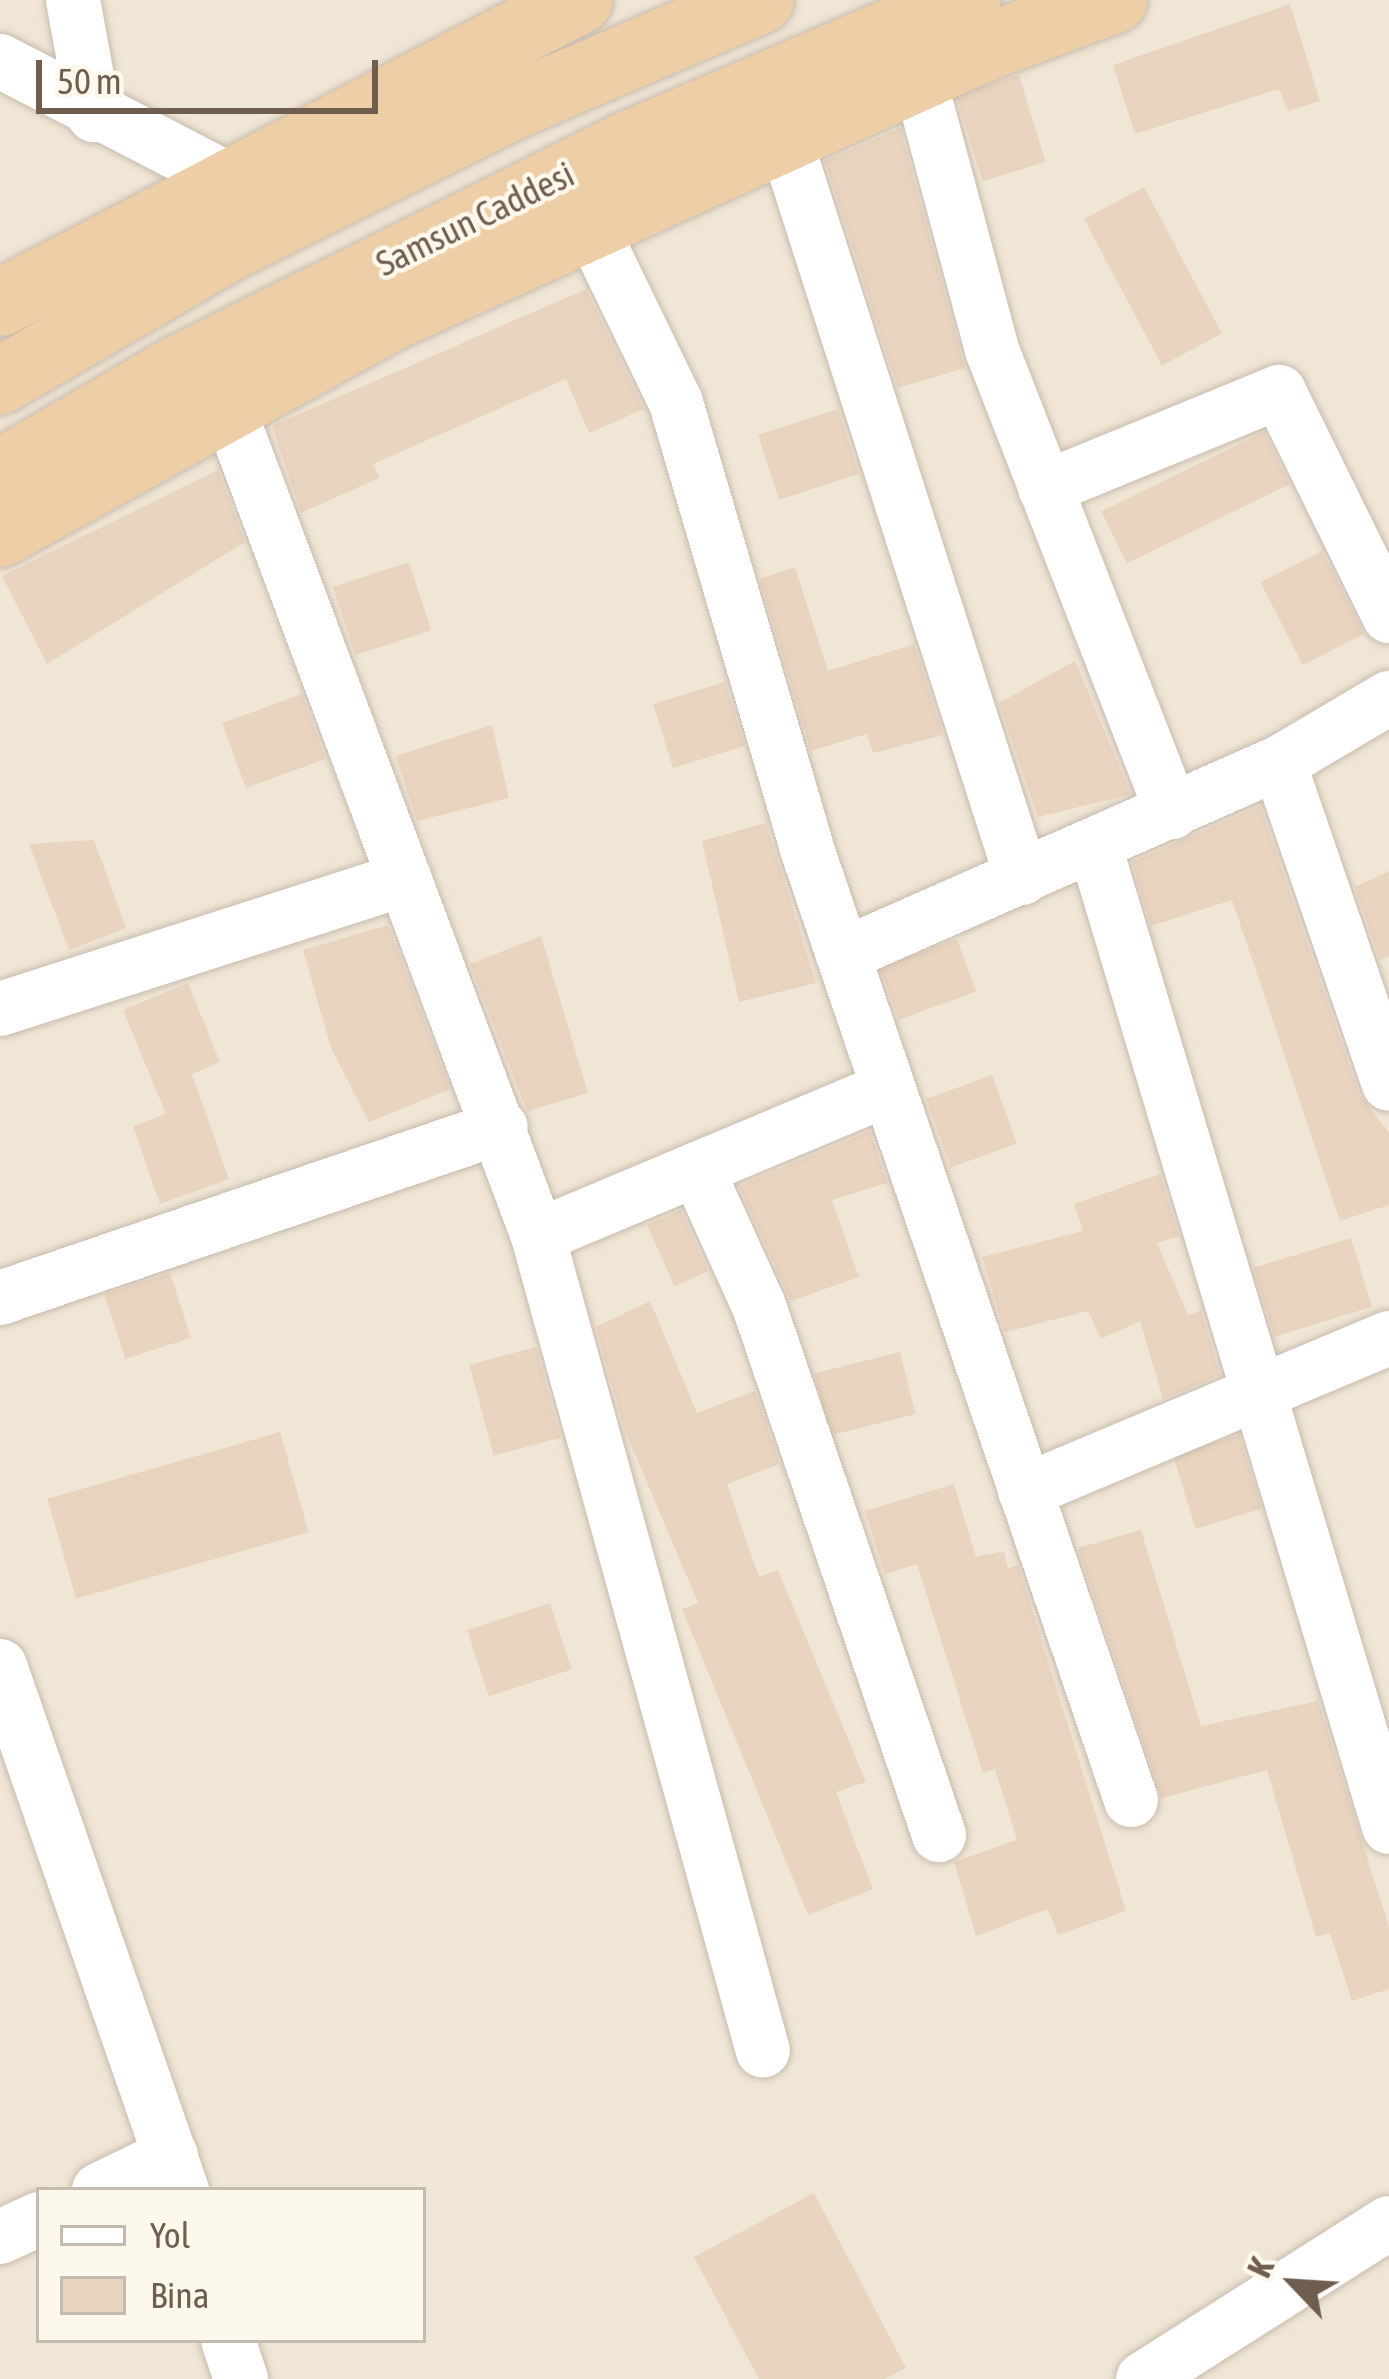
<!DOCTYPE html>
<style>
body{margin:0}
#map{position:relative;width:1389px;height:2379px;overflow:hidden;background:#f9f4e6;font-family:"Asap Condensed",sans-serif}
div>[style]{position:absolute}
[style*='--x']{left:calc(var(--x)*1px);top:calc(var(--y)*1px);width:calc(var(--w)*1px);rotate:calc(var(--a)*1deg)}
.residential>*{inset:0;background:#f0e6d5}
.building>*{inset:0;background:#e9d4bf;transform-origin:0 0}
.roads{filter:drop-shadow(0 0 3px #c9bcae) drop-shadow(0 0 3px #c9bcae)}
.minor>*{height:54px;margin:-27px;padding:0 27px;transform-origin:27px;border-radius:27px;background:#fff}
.trunk>*{height:66px;margin:-33px;padding:0 33px;transform-origin:33px;border-radius:33px;background:#eecea6}
span{translate:-50% -50%;white-space:nowrap;text-align:center;line-height:1.15;-webkit-text-stroke:9px #fdf8ec;paint-order:stroke}
.street-label{font-size:36px;color:#6f5d4e}
.legend{position:absolute;left:36px;top:2187px;width:390px;height:156px;box-sizing:border-box;background:#fdf8ec;border:3px solid #c4baad;margin:0;padding:15px 21px;list-style:none;font-size:36px;color:#6f5d4e}
.legend li{display:flex;align-items:center;gap:24px;height:60px}
.legend b{width:60px;border:3px solid #c4baad}
.north{position:absolute;left:1233px;top:2223px;width:120px;height:120px;-webkit-text-stroke:9px #fdf8ec;paint-order:stroke;rotate:295deg;font-size:33px;font-weight:700;line-height:48px;text-align:center;color:#6f5d4e}
.north::after{content:'';display:block;margin:auto;width:42px;height:54px;background:#6f5d4e;clip-path:polygon(50% 0,100% 100%,50% 72%,0 100%)}
.scale{position:absolute;left:36px;top:60px;width:342px;height:54px;box-sizing:border-box;border:6px solid #6f5d4e;border-top:0;padding-left:15px;font-size:36px;line-height:42px;white-space:nowrap;color:#6f5d4e;-webkit-text-stroke:9px #fdf8ec;paint-order:stroke}
</style>
<div id="map">
<div class="residential">
<div style="clip-path:polygon(evenodd,0 0,1389px 0,1389px 2379px,0 2379px,0 0,39px 2190px,423px 2190px,423px 2340px,39px 2340px,39px 2190px)"></div>
</div>
<div class="building">
<div style="clip-path:polygon(1290px 4px,1320px 101px,1288px 111px,1279px 89px,1135px 134px,1113px 65px)"></div>
<div style="left:1019px;top:75px;width:91px;height:66px;rotate:73deg"></div>
<div style="clip-path:polygon(900px 128px,965px 368px,898px 388px,825px 161px)"></div>
<div style="left:1144px;top:187px;width:166px;height:68px;rotate:62deg"></div>
<div style="clip-path:polygon(586px 289px,644px 409px,589px 433px,566px 379px,373px 464px,379px 478px,301px 513px,272px 426px)"></div>
<div style="left:838px;top:409px;width:68px;height:84px;rotate:72deg"></div>
<div style="left:1264px;top:432px;width:58px;height:181px;rotate:64deg"></div>
<div style="clip-path:polygon(218px 470px,245px 542px,47px 664px,2px 576px)"></div>
<div style="left:1322px;top:551px;width:93px;height:69px;rotate:63deg"></div>
<div style="left:409px;top:562px;width:72px;height:80px;rotate:72deg"></div>
<div style="clip-path:polygon(795px 567px,828px 671px,914px 644px,943px 735px,873px 753px,867px 734px,811px 751px,760px 579px)"></div>
<div style="clip-path:polygon(1075px 661px,1131px 794px,1038px 817px,999px 703px)"></div>
<div style="left:725px;top:682px;width:67px;height:75px;rotate:73deg"></div>
<div style="left:302px;top:694px;width:69px;height:85px;rotate:70deg"></div>
<div style="clip-path:polygon(492px 725px,509px 798px,417px 821px,396px 756px)"></div>
<div style="clip-path:polygon(1260px 806px,1359px 1094px,1389px 1133px,1389px 1205px,1340px 1221px,1232px 900px,1151px 926px,1132px 862px)"></div>
<div style="clip-path:polygon(766px 823px,816px 983px,739px 1002px,702px 841px)"></div>
<div style="clip-path:polygon(94px 840px,126px 928px,69px 950px,29px 844px)"></div>
<div style="clip-path:polygon(1389px 871px,1389px 956px,1380px 960px,1355px 887px)"></div>
<div style="clip-path:polygon(388px 925px,450px 1089px,369px 1122px,331px 1048px,303px 950px)"></div>
<div style="clip-path:polygon(541px 936px,588px 1093px,527px 1111px,470px 964px)"></div>
<div style="left:957px;top:939px;width:56px;height:82px;rotate:70deg"></div>
<div style="clip-path:polygon(188px 983px,220px 1062px,192px 1074px,229px 1179px,160px 1204px,133px 1126px,166px 1114px,123px 1010px)"></div>
<div style="left:992px;top:1075px;width:73px;height:70px;rotate:70deg"></div>
<div style="clip-path:polygon(870px 1131px,887px 1183px,832px 1200px,859px 1277px,791px 1301px,739px 1186px)"></div>
<div style="clip-path:polygon(1160px 1174px,1179px 1236px,1157px 1243px,1188px 1315px,1201px 1311px,1220px 1375px,1163px 1399px,1140px 1321px,1101px 1339px,1088px 1311px,1005px 1332px,982px 1257px,1083px 1231px,1074px 1204px)"></div>
<div style="left:681px;top:1210px;width:67px;height:37px;rotate:66deg"></div>
<div style="left:1351px;top:1238px;width:72px;height:102px;rotate:73deg"></div>
<div style="left:170px;top:1273px;width:68px;height:69px;rotate:72deg"></div>
<div style="clip-path:polygon(650px 1301px,697px 1413px,755px 1391px,780px 1464px,727px 1484px,759px 1577px,778px 1570px,866px 1782px,836px 1792px,873px 1889px,808px 1915px,682px 1609px,698px 1603px,624px 1428px,596px 1327px)"></div>
<div style="left:536px;top:1347px;width:94px;height:69px;rotate:75deg"></div>
<div style="left:900px;top:1352px;width:64px;height:88px;rotate:76deg"></div>
<div style="left:280px;top:1432px;width:104px;height:242px;rotate:74deg"></div>
<div style="left:1239px;top:1435px;width:77px;height:69px;rotate:73deg"></div>
<div style="clip-path:polygon(954px 1484px,976px 1557px,1004px 1551px,1008px 1568px,1018px 1565px,1126px 1911px,1058px 1935px,1048px 1909px,976px 1936px,954px 1862px,1017px 1840px,995px 1769px,983px 1773px,917px 1564px,885px 1574px,865px 1511px)"></div>
<div style="clip-path:polygon(1141px 1530px,1201px 1726px,1318px 1701px,1389px 1927px,1389px 1989px,1352px 2001px,1330px 1933px,1316px 1937px,1267px 1770px,1162px 1798px,1078px 1548px)"></div>
<div style="left:550px;top:1603px;width:70px;height:87px;rotate:72deg"></div>
<div style="clip-path:polygon(814px 2193px,906px 2368px,884px 2379px,759px 2379px,694px 2257px)"></div>
</div>
<div class="roads">
<div class="minor">
<div style="--x:73;--y:0;--w:117;--a:79.7"></div>
<div style="--x:0;--y:61;--w:254;--a:27.4"></div>
<div style="--x:919;--y:77;--w:283;--a:75"></div>
<div style="--x:992;--y:350;--w:496;--a:68.7"></div>
<div style="--x:785;--y:139;--w:776;--a:72.22"></div>
<div style="--x:591;--y:227;--w:195;--a:64.2"></div>
<div style="--x:676;--y:403;--w:462;--a:73.6"></div>
<div style="--x:806;--y:846;--w:1008;--a:71.19"></div>
<div style="--x:228;--y:407;--w:885;--a:69.5"></div>
<div style="--x:538;--y:1236;--w:845;--a:74.57"></div>
<div style="--x:1045;--y:488;--w:253;--a:-22.3"></div>
<div style="--x:1279;--y:392;--w:250;--a:63.8"></div>
<div style="--x:1279;--y:763;--w:339;--a:71.1"></div>
<div style="--x:1095;--y:847;--w:1023;--a:73.3"></div>
<div style="--x:843;--y:955;--w:476;--a:-23.8"></div>
<div style="--x:1279;--y:763;--w:128;--a:-30.6"></div>
<div style="--x:0;--y:1009;--w:425;--a:-17.8"></div>
<div style="--x:697;--y:1169;--w:150;--a:65.7"></div>
<div style="--x:759;--y:1306;--w:559;--a:71.21"></div>
<div style="--x:538;--y:1236;--w:380;--a:-22.8"></div>
<div style="--x:0;--y:1298;--w:529;--a:-18.85"></div>
<div style="--x:1025;--y:1491;--w:395;--a:-22.8"></div>
<div style="--x:0;--y:1666;--w:555;--a:70.85"></div>
<div style="--x:99;--y:2190;--w:80;--a:-25.9"></div>
<div style="--x:0;--y:2237;--w:43;--a:-24.8"></div>
<div style="--x:228;--y:2340;--w:41;--a:71.6"></div>
<div style="--x:1143;--y:2379;--w:291;--a:-32.4"></div>
</div>
<div class="trunk">
<div style="--x:0;--y:303;--w:654;--a:-27.58"></div>
<div style="--x:0;--y:381;--w:268;--a:-30.2"></div>
<div style="--x:232;--y:246;--w:309;--a:-26.5"></div>
<div style="--x:509;--y:108;--w:274;--a:-23.2"></div>
<div style="--x:0;--y:473;--w:206;--a:-30.3"></div>
<div style="--x:178;--y:369;--w:502;--a:-26.51"></div>
<div style="--x:627;--y:145;--w:370;--a:-23.1"></div>
<div style="--x:0;--y:534;--w:446;--a:-29"></div>
<div style="--x:390;--y:318;--w:650;--a:-24.44"></div>
<div style="--x:982;--y:49;--w:141;--a:-20.4"></div>
</div>
</div>
<div class="street-label">
<span style="left:475px;top:219px;rotate:-26deg">Samsun Caddesi</span>
</div>
<ul class="legend">
<li><b style="height:15px;background:#fff"></b>Yol</li>
<li><b style="height:33px;background:#e9d4bf"></b>Bina</li>
</ul>
<div class="north">K</div>
<div class="scale">50 m</div>
</div>
